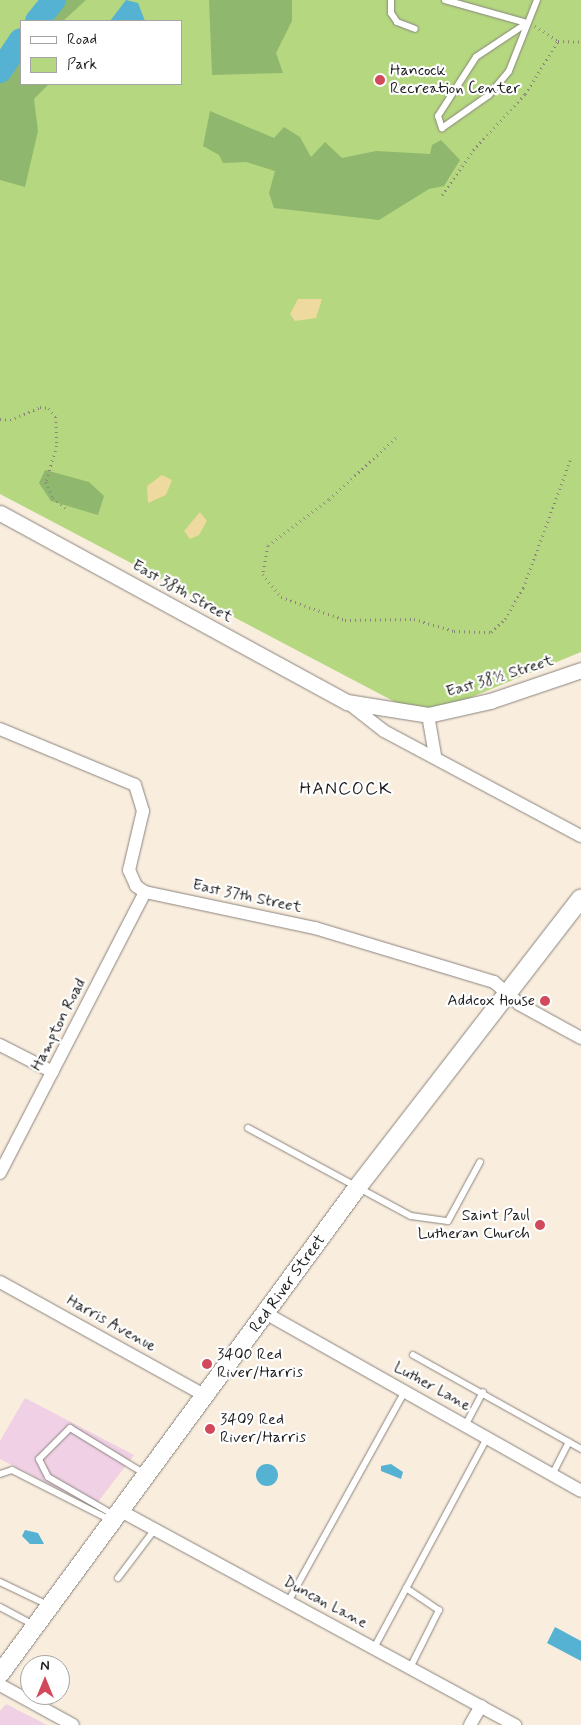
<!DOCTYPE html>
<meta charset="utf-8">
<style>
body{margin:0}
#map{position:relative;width:581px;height:1725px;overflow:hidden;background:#f9edde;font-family:Mynerve,sans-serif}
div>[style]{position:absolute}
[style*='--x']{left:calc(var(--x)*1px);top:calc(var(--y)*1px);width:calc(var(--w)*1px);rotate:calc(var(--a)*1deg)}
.built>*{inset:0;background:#f0d0e5}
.green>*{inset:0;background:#b4d77f}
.forest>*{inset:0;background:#8fb86e}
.sand>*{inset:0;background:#eeda9e}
.water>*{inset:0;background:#55b2d3}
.round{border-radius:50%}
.river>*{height:24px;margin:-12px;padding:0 12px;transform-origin:12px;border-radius:12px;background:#55b2d3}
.path>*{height:2.5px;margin-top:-1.25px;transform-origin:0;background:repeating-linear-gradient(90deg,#8a847d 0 1px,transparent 0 5px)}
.roads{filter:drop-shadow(0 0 1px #8a847d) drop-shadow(0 0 1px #8a847d)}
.service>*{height:6px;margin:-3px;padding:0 3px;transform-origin:3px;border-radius:3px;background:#fff}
.minor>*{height:12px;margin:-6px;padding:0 6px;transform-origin:6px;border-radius:6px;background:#fff}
.tertiary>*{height:15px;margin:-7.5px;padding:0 7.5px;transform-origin:7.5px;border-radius:7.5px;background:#fff}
.secondary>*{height:18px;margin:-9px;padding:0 9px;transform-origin:9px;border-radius:9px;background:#fff}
.dots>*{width:14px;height:14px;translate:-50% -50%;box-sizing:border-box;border:2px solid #fff;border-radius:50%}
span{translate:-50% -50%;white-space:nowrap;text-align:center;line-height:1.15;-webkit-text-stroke:4.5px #fff;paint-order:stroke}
.poi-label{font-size:16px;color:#1c1c1c}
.left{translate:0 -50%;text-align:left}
.right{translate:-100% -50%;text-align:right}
.street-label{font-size:16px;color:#1c1c1c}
.neighbourhood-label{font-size:18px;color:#1c1c1c;letter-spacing:1px}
.legend{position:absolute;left:20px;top:20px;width:162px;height:65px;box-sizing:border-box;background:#fff;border:1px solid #a4a4a4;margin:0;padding:6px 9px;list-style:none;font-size:15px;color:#1c1c1c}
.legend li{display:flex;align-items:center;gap:10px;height:25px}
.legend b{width:25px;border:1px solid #a4a4a4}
.north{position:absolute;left:20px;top:1655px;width:50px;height:50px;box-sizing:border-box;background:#fff;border:1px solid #a4a4a4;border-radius:50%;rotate:0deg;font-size:14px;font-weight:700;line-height:20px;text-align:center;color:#1c1c1c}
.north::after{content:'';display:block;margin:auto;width:18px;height:22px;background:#d1495b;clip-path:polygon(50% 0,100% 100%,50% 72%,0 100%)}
</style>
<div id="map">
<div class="built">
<div style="clip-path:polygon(25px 1398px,134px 1455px,94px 1507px,0 1459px,0 1441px)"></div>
<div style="clip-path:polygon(6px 1704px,47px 1725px,0 1725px,0 1711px)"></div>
</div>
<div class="green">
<div style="clip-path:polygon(evenodd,0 0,581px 0,581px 652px,428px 715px,418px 714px,0 494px,0 0,21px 21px,181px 21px,181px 84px,21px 84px,21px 21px)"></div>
</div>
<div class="forest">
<div style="clip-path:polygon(44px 0,86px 0,63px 21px,27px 21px)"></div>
<div style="clip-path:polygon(209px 0,292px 0,292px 21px,276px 53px,283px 73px,212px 75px)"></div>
<div style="clip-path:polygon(21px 28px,21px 84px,49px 84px,34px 99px,38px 131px,25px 187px,0 180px,0 53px)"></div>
<div style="clip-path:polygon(210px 111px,274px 138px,284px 127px,300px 137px,311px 157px,325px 142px,342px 158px,376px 151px,430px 154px,432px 145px,441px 140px,460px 160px,444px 186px,429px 189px,379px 220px,274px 208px,269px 193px,275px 171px,246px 162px,223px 163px,219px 155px,203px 146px)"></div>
<div style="clip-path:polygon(45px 470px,89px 482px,104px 496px,98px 515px,51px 501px,39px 483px)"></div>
</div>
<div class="sand">
<div style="clip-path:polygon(298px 299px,322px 299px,316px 318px,295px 321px,290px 314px)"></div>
<div style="clip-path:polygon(162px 475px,172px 480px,166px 495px,148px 503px,147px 486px)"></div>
<div style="clip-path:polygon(200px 512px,207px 521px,199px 535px,190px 539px,184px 531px)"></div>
</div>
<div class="water">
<div style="clip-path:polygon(126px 0,138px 3px,145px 21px,110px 21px)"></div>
<div style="clip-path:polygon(391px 1464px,403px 1472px,401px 1479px,381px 1471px,381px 1466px)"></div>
<div class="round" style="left:256px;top:1464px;width:22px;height:22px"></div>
<div style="clip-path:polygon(25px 1530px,38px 1533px,44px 1544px,30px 1544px,22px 1536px)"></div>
<div style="clip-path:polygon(555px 1627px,581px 1641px,581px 1661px,547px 1643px)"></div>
</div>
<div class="river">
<div style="--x:37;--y:21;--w:27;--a:-51"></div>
<div style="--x:0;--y:71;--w:37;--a:-56"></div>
</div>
<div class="path">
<div style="--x:535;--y:26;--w:27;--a:33"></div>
<div style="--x:442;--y:195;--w:55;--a:-55.4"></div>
<div style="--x:473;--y:150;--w:76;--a:-47.1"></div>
<div style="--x:525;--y:94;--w:62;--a:-58.1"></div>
<div style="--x:558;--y:41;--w:23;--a:2"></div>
<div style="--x:0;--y:419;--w:10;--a:6"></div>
<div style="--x:10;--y:420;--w:33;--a:-23"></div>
<div style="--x:40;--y:407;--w:9;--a:6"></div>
<div style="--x:49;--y:408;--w:11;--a:52"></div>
<div style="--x:56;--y:417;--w:29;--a:88"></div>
<div style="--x:57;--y:446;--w:38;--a:107"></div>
<div style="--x:46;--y:482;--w:17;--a:66"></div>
<div style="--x:53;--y:498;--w:19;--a:39"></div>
<div style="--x:396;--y:438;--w:91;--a:137.2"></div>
<div style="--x:329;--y:500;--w:76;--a:143"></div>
<div style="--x:268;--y:546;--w:28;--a:100"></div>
<div style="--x:263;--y:574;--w:29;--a:52"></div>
<div style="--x:281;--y:597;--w:68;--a:19.8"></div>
<div style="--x:345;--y:620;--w:69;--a:-0.8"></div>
<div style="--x:414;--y:619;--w:42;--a:16.7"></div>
<div style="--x:454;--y:631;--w:37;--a:2"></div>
<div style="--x:491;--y:632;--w:19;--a:-43"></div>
<div style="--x:505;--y:619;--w:36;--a:-60"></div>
<div style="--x:523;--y:588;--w:136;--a:-69.8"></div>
</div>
<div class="roads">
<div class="service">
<div style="--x:391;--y:0;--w:13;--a:90"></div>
<div style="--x:391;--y:13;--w:11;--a:56"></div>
<div style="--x:397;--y:22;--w:19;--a:21"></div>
<div style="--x:445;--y:0;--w:85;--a:15.7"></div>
<div style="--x:527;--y:23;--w:61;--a:146.3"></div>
<div style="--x:476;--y:57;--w:70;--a:122.8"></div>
<div style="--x:438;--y:116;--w:13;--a:72"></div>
<div style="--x:442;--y:128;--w:57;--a:-35.1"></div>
<div style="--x:489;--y:95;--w:31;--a:-50"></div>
<div style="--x:509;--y:71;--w:76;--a:-68.5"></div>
<div style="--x:248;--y:1128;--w:185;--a:28.4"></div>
<div style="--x:411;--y:1216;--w:37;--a:8"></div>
<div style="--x:448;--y:1221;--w:67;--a:-61.5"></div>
<div style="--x:413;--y:1355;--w:193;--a:29.2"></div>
<div style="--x:466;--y:1424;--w:36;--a:-62"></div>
<div style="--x:553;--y:1473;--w:35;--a:-63"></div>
<div style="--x:0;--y:1474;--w:13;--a:-18"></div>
<div style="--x:12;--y:1470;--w:110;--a:27"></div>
<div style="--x:114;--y:1515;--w:76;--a:-150.1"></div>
<div style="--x:48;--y:1477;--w:20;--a:-117"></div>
<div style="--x:39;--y:1459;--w:44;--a:-45"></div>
<div style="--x:70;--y:1428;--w:88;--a:31.5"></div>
<div style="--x:118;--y:1578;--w:61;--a:-52.9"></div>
<div style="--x:0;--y:1582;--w:53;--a:25.6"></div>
<div style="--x:406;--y:1588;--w:40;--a:34"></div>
<div style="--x:439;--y:1610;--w:65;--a:116.6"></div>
<div style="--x:288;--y:1602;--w:241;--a:-61"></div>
<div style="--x:0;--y:1607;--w:38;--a:28"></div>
<div style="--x:374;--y:1648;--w:238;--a:-61.7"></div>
</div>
<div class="minor">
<div style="--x:347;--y:702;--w:47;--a:38.1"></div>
<div style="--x:384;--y:731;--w:223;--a:28.1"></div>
<div style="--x:428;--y:715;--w:41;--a:80.1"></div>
<div style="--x:0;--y:729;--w:146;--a:22.5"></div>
<div style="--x:135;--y:785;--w:27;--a:73"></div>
<div style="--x:143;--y:811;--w:61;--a:103.3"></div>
<div style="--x:129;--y:870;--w:17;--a:66"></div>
<div style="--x:136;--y:886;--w:11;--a:34"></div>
<div style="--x:145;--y:892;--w:174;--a:12"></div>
<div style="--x:315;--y:928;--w:187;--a:16.8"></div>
<div style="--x:494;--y:982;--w:33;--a:41"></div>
<div style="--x:519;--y:1004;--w:71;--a:28.7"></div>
<div style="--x:0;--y:1045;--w:59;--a:27"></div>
<div style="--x:0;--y:1173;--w:316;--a:-62.7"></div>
<div style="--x:0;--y:1282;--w:235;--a:29"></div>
<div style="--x:267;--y:1314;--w:360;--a:29.4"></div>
<div style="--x:119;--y:1510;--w:451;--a:28.5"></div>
<div style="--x:0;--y:1685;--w:83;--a:28.7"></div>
<div style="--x:470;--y:1725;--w:22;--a:-60"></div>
</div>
<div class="tertiary">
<div style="--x:0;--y:513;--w:395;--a:28.6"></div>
<div style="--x:347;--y:702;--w:82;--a:9.1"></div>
<div style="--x:428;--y:715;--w:64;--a:-12.7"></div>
<div style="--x:490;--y:701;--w:96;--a:-18.8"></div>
</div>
<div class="secondary">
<div style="--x:0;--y:1674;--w:603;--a:-53.7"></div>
<div style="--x:357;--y:1188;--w:366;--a:-52.3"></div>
</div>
</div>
<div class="dots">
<div style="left:380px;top:80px;background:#d1495b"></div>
<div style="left:545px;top:1001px;background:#d1495b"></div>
<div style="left:540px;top:1225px;background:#d1495b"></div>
<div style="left:207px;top:1364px;background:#d1495b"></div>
<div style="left:210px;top:1429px;background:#d1495b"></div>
</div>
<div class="poi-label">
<span class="left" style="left:390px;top:80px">Hancock<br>Recreation Center</span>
<span class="right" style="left:535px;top:1001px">Addcox House</span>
<span class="right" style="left:530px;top:1225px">Saint Paul<br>Lutheran Church</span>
<span class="left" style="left:217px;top:1364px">3400 Red<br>River/Harris</span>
<span class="left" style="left:220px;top:1429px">3409 Red<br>River/Harris</span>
</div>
<div class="street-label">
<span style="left:182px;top:592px;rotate:29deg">East 38th Street</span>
<span style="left:500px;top:677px;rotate:-17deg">East 38½ Street</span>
<span style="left:247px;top:897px;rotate:12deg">East 37th Street</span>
<span style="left:59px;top:1025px;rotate:-63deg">Hampton Road</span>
<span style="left:288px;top:1284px;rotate:-54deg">Red River Street</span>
<span style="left:111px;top:1324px;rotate:29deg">Harris Avenue</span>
<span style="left:432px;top:1387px;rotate:29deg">Luther Lane</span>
<span style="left:325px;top:1603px;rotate:28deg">Duncan Lane</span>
</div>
<div class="neighbourhood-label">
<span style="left:346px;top:789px">HANCOCK</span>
</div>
<ul class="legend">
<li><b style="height:6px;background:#fff"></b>Road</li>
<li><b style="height:14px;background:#b4d77f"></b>Park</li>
</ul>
<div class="north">N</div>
</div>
